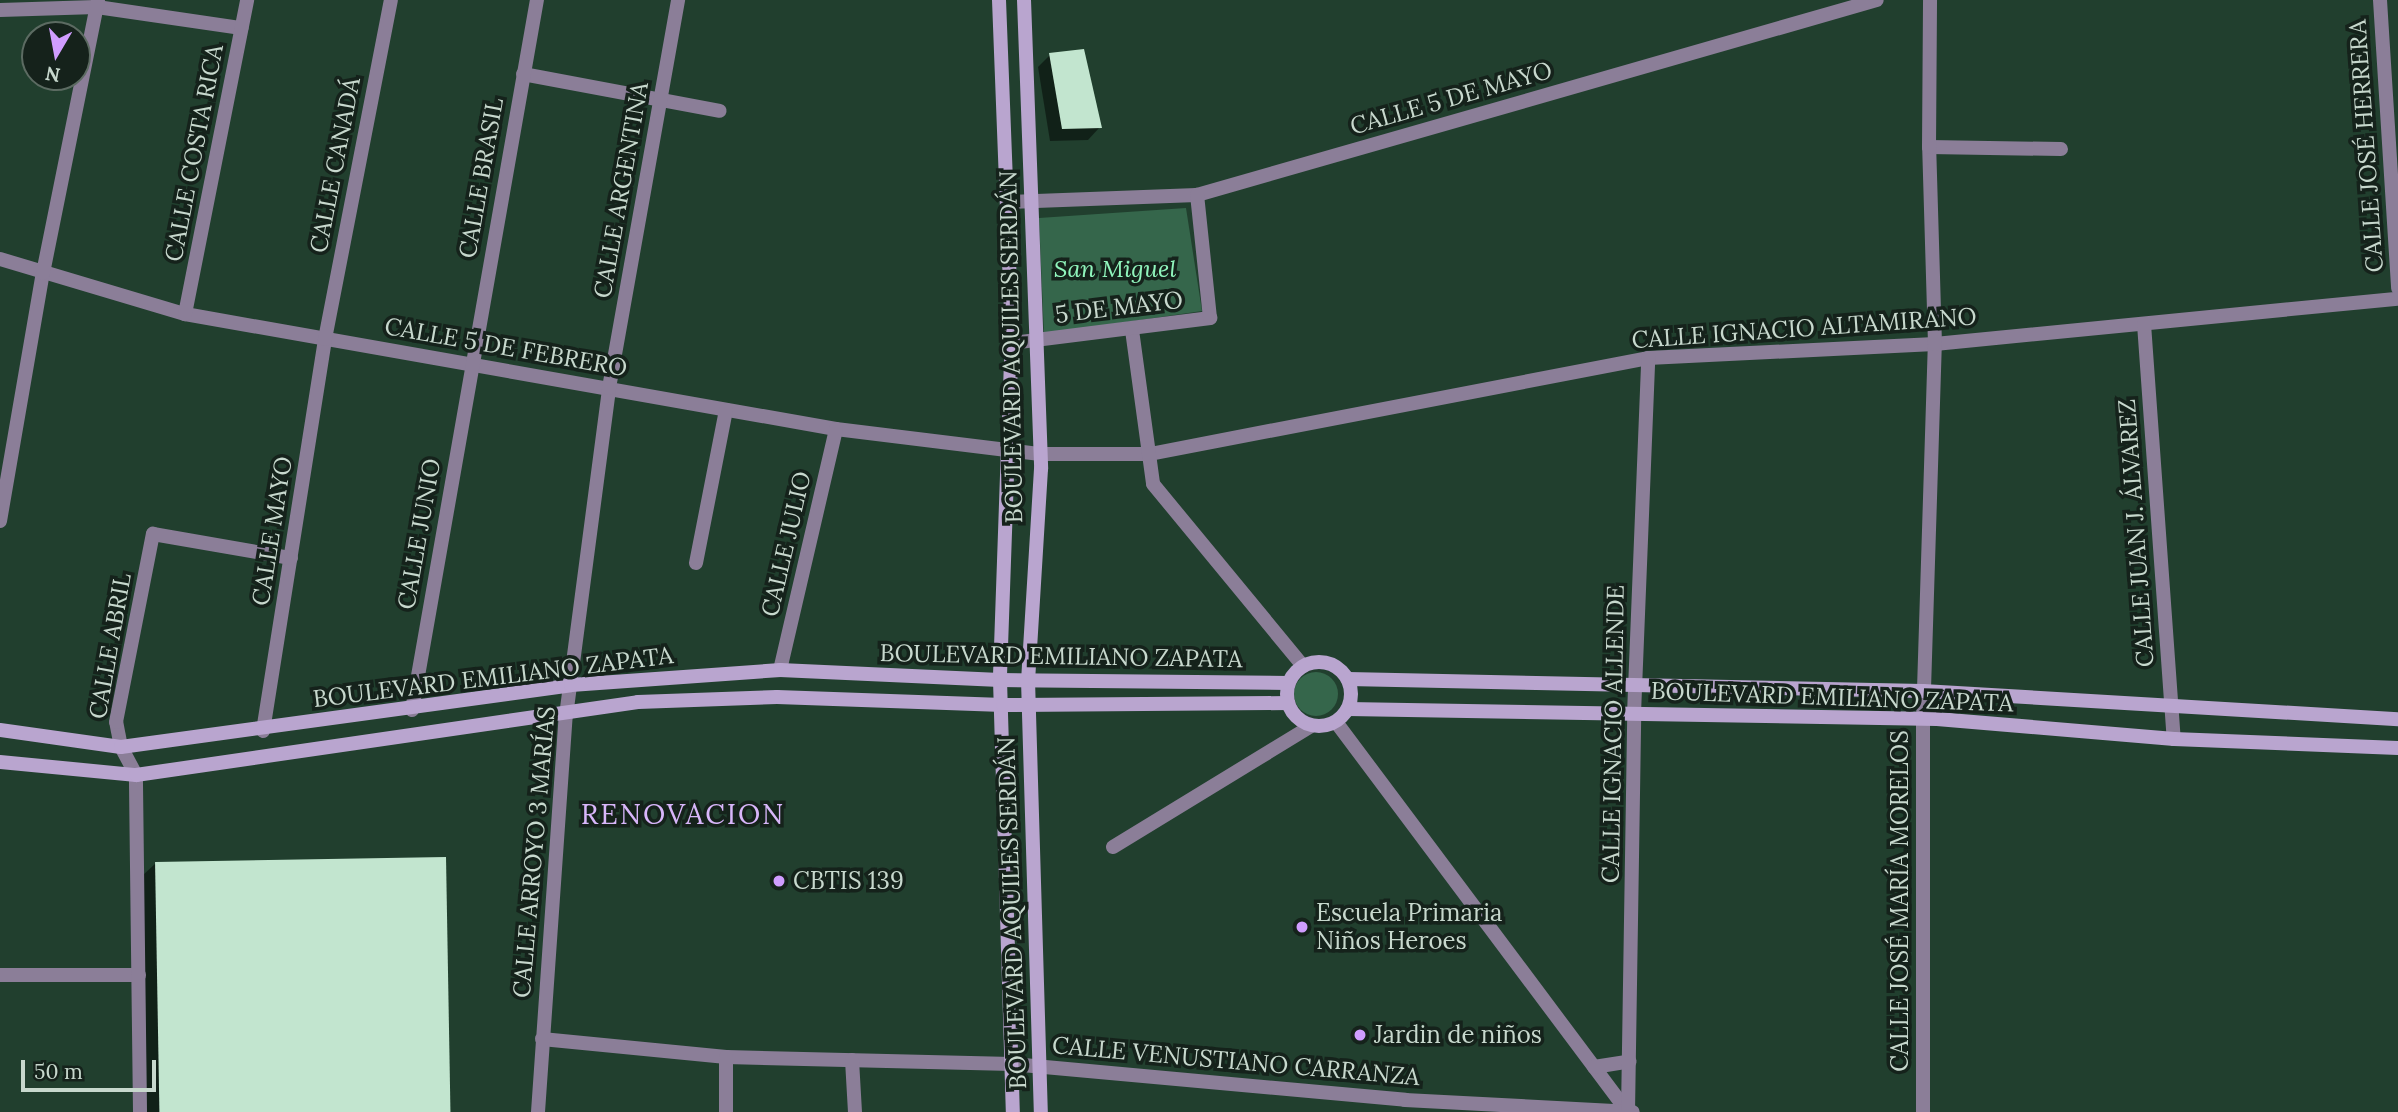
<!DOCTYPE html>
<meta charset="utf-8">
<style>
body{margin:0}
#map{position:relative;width:2398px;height:1112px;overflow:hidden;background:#213f2e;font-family:Lora,serif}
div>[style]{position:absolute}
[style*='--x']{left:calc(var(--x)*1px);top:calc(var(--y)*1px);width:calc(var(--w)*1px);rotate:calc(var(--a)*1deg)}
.green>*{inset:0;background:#35664b}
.round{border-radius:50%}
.shadow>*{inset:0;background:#0007}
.building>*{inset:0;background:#c2e5cf;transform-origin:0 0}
.street>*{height:14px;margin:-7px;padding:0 7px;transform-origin:7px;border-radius:7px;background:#8b7e98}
.secondary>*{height:14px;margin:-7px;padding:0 7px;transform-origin:7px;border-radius:7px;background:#b9a5cf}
.secondary>.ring{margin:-7px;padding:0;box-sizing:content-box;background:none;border:14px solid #b9a5cf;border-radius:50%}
.dots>*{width:19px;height:19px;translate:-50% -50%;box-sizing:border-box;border:4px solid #15221b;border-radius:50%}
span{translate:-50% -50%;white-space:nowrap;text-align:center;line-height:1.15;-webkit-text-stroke:7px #15221b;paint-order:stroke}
.street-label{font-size:24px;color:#c7d8cd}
.park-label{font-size:24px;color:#90f5bc;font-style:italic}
.poi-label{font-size:24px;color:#c7d8cd}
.left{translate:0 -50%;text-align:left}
.quarter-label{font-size:28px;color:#d8b6fa;letter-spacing:2px}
.north{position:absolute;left:21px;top:21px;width:70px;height:70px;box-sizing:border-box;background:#15221b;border:2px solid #5c6b62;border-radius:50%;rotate:190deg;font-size:19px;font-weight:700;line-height:28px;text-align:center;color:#c7d8cd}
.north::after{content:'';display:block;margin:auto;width:24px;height:32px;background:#d09dff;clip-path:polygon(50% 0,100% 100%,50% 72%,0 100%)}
.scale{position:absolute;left:21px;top:1060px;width:135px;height:32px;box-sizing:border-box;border:4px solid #c7d8cd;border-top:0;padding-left:9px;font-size:21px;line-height:24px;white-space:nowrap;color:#c7d8cd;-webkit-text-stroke:5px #15221b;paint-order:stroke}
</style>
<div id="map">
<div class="green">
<div style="clip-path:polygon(1186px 208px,1202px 311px,1044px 334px,1039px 218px)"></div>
<div class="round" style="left:1294px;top:672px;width:44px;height:44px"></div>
</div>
<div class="shadow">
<div style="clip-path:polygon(1050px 55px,1100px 127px,1088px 140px,1050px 141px,1038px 67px)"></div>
<div style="clip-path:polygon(156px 863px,449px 1112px,147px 1112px,143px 875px)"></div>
</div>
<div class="building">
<div style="clip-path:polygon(1084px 49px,1102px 128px,1062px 129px,1049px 53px)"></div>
<div style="left:446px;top:857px;width:255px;height:291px;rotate:89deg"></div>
</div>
<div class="street">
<div style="--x:2380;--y:0;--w:289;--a:86.4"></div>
<div style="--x:0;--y:10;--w:97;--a:-1.8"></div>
<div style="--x:97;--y:7;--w:146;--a:8.3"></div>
<div style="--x:523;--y:74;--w:200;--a:10.6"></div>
<div style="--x:1929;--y:147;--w:132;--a:0.9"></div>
<div style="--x:1007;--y:202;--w:190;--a:-2.1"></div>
<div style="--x:1197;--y:195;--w:707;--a:-16"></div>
<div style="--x:0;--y:259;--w:193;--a:16.6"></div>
<div style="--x:185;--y:314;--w:661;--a:10.02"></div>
<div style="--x:836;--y:429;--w:206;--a:7"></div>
<div style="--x:1040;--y:454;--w:110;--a:0"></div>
<div style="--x:1150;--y:454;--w:507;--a:-10.91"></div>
<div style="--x:1648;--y:358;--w:287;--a:-2.8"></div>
<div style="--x:1935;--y:344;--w:465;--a:-5.6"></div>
<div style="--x:185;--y:314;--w:320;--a:-78.8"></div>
<div style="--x:2144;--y:324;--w:416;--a:85.9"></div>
<div style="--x:1132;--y:330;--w:155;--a:82.2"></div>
<div style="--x:1153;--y:484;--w:236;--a:50.5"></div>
<div style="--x:1012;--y:343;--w:200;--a:-7.2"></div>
<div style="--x:1210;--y:318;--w:124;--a:-96"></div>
<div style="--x:0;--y:521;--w:252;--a:-80.2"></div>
<div style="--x:43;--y:273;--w:278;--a:-78.6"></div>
<div style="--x:696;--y:563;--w:156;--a:-78.9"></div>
<div style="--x:780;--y:670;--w:247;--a:-76.9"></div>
<div style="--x:412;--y:710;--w:721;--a:-80.02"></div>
<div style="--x:1336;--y:722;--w:487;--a:53.2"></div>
<div style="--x:263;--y:731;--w:397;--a:-81"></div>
<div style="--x:325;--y:339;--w:345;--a:-79"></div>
<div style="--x:1113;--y:847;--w:232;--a:-31.4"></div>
<div style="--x:0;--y:975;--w:139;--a:0"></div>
<div style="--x:542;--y:1039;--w:185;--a:5.6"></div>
<div style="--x:726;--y:1057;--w:286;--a:1.4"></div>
<div style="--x:1012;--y:1064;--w:395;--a:5.2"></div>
<div style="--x:1405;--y:1100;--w:228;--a:3"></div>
<div style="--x:852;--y:1060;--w:52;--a:86.7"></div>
<div style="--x:1594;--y:1067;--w:36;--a:-9"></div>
<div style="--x:140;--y:1112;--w:337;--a:-90.7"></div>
<div style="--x:136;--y:775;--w:32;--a:-118"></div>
<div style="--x:121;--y:747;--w:25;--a:-101"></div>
<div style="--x:116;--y:722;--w:192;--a:-78.9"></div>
<div style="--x:153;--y:534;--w:140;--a:9.9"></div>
<div style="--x:538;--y:1112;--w:397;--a:-86"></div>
<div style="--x:566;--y:716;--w:331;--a:-82.5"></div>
<div style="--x:609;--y:388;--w:394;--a:-79.9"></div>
<div style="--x:726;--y:1112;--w:55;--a:-90"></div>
<div style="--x:1628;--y:1112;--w:398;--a:-89.1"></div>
<div style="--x:1634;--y:714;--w:356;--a:-87.7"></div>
<div style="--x:1923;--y:1112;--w:391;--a:-90"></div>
<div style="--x:1923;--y:721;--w:377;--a:-88.2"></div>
<div style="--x:1935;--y:344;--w:197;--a:-91.7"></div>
<div style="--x:1929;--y:147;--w:147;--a:-89.6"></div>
</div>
<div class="secondary">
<div style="--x:999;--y:0;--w:332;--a:87.8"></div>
<div style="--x:1012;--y:332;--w:348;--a:92"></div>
<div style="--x:1000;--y:680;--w:432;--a:88.3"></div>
<div style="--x:1024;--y:0;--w:469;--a:87.9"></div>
<div style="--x:1041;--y:469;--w:211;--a:93.5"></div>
<div style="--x:1028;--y:680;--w:432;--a:88.3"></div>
<div class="ring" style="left:1287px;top:662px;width:50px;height:50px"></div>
<div style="--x:1348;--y:679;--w:575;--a:1.2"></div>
<div style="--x:1923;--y:691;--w:476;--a:3.4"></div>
<div style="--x:1348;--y:709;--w:589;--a:0.97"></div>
<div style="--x:1937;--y:719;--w:238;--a:4.8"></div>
<div style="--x:2174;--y:739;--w:224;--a:2.3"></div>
<div style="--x:0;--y:730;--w:122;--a:8"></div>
<div style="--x:121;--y:747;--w:454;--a:-7.8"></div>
<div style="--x:571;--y:685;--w:210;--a:-4.1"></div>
<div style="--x:780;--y:670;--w:220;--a:2.6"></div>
<div style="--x:1000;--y:680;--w:288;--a:0.6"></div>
<div style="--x:0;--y:762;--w:137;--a:5.5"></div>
<div style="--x:136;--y:775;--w:507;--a:-8.27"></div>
<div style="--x:638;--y:702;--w:139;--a:-2.1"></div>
<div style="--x:777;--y:697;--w:226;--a:2"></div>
<div style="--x:1003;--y:705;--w:285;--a:-0.4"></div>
</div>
<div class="dots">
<div style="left:779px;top:881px;background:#d09dff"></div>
<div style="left:1302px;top:927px;background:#d09dff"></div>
<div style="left:1360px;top:1035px;background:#d09dff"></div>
</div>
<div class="street-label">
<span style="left:1451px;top:98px;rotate:-16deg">CALLE 5 DE MAYO</span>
<span style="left:2366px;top:146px;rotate:-94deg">CALLE JOSÉ HERRERA</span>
<span style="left:194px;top:153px;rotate:-79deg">CALLE COSTA RICA</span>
<span style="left:335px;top:165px;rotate:-79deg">CALLE CANADÁ</span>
<span style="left:481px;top:178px;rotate:-80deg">CALLE BRASIL</span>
<span style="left:621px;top:190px;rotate:-80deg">CALLE ARGENTINA</span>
<span style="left:1119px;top:307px;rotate:-7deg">5 DE MAYO</span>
<span style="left:1804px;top:328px;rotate:-4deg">CALLE IGNACIO ALTAMIRANO</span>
<span style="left:506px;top:347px;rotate:10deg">CALLE 5 DE FEBRERO</span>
<span style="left:1011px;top:347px;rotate:-91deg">BOULEVARD AQUILES SERDÁN</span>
<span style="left:272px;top:531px;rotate:-81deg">CALLE MAYO</span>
<span style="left:2136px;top:533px;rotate:-94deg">CALLE JUAN J. ÁLVAREZ</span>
<span style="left:419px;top:534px;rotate:-80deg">CALLE JUNIO</span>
<span style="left:786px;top:544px;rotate:-77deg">CALLE JULIO</span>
<span style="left:110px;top:646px;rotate:-80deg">CALLE ABRIL</span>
<span style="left:1061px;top:656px;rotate:1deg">BOULEVARD EMILIANO ZAPATA</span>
<span style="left:493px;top:677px;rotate:-7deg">BOULEVARD EMILIANO ZAPATA</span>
<span style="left:1832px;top:697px;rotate:2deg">BOULEVARD EMILIANO ZAPATA</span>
<span style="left:1613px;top:734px;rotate:-89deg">CALLE IGNACIO ALLENDE</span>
<span style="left:534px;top:852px;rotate:-85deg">CALLE ARROYO 3 MARÍAS</span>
<span style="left:1900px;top:901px;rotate:-90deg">CALLE JOSÉ MARÍA MORELOS</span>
<span style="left:1012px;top:913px;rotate:-92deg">BOULEVARD AQUILES SERDÁN</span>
<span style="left:1236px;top:1061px;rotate:5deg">CALLE VENUSTIANO CARRANZA</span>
</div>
<div class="park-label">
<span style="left:1115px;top:269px">San Miguel</span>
</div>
<div class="poi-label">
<span class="left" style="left:793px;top:881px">CBTIS 139</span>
<span class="left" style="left:1316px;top:927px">Escuela Primaria<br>Niños Heroes</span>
<span class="left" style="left:1374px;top:1035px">Jardin de niños</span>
</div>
<div class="quarter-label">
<span style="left:683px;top:814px">RENOVACION</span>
</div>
<div class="north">N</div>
<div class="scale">50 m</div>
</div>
